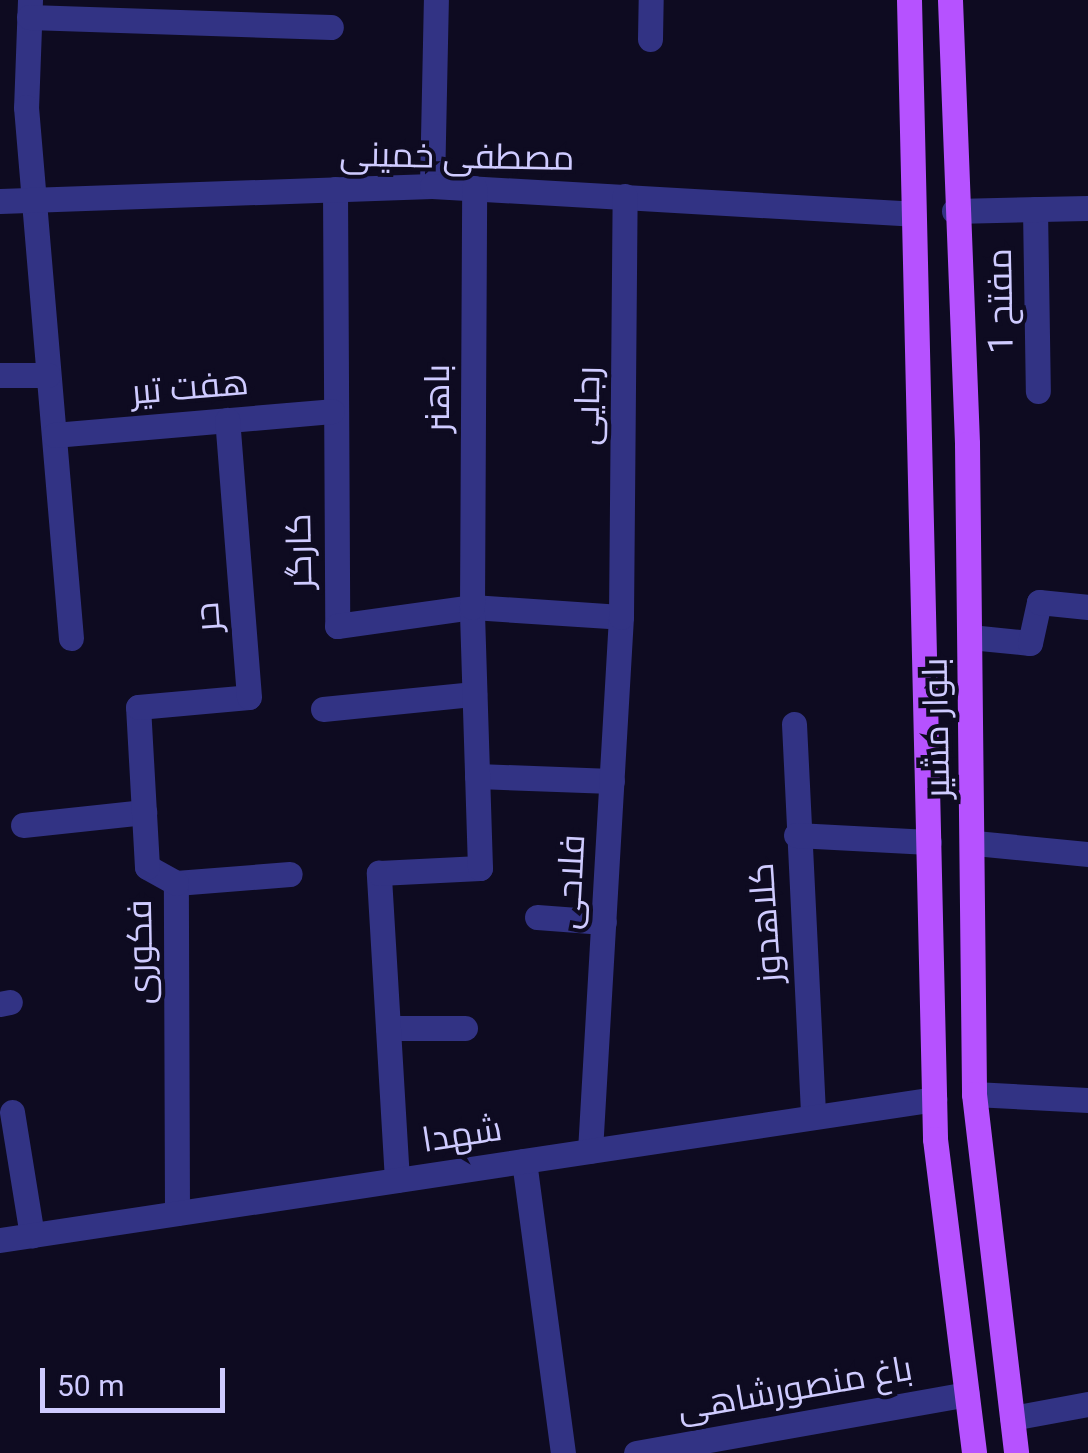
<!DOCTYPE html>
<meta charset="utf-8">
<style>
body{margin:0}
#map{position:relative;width:1088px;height:1453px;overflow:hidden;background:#0e0b21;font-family:Roboto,Cairo,sans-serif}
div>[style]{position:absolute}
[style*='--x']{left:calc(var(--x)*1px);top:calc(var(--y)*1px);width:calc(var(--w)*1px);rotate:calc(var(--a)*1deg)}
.minor>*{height:25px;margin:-12.5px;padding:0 12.5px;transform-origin:12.5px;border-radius:12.5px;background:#323384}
.major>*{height:25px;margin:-12.5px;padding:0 12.5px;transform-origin:12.5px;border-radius:12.5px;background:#b652ff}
span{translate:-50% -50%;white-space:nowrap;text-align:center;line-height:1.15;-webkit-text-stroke:8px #0e0b21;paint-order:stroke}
.street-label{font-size:35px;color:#cfcbff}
.scale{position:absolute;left:40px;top:1368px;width:185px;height:45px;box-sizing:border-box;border:5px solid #cfcbff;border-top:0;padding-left:12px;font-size:30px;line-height:35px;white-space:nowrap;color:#cfcbff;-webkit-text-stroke:8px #0e0b21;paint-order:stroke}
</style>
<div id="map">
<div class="minor">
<div style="--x:30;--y:0;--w:107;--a:92.1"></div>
<div style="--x:26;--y:107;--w:533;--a:85.16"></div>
<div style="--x:29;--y:17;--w:302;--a:1.9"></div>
<div style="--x:650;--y:39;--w:39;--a:-89"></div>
<div style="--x:432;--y:186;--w:186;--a:-88.8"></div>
<div style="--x:335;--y:189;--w:437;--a:89.7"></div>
<div style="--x:337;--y:626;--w:136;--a:-8"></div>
<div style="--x:472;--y:607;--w:149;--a:3.8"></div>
<div style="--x:0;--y:201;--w:432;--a:-2"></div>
<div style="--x:432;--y:186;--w:482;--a:3.3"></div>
<div style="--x:1035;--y:209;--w:182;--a:89.1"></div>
<div style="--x:954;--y:211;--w:134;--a:-1.3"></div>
<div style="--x:0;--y:375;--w:48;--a:0"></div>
<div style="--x:54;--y:435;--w:279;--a:-4.9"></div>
<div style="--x:970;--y:637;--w:60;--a:5.7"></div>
<div style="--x:1030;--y:643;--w:42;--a:-77.6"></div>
<div style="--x:1039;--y:602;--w:49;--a:5.8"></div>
<div style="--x:323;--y:709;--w:152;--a:-5.7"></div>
<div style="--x:794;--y:724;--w:393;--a:87.2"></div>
<div style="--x:477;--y:776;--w:135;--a:2.1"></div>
<div style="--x:23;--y:825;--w:122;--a:-6.1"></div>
<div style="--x:796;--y:835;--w:133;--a:3"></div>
<div style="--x:975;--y:843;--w:114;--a:5.6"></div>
<div style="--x:176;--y:883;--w:114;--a:-4.5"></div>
<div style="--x:537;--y:917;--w:67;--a:4.3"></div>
<div style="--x:0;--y:1004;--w:10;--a:-11"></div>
<div style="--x:388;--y:1028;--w:77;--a:0"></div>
<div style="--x:974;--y:1094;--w:114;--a:3"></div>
<div style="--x:12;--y:1112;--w:125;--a:80.8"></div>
<div style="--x:590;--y:1151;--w:535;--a:-86.68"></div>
<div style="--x:621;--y:617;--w:421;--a:-89.5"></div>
<div style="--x:524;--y:1161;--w:295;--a:82.4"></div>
<div style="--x:397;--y:1180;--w:308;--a:-93.4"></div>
<div style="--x:379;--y:873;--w:101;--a:-2.8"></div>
<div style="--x:480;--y:868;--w:261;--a:-91.8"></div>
<div style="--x:472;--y:607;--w:419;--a:-89.7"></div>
<div style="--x:177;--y:1213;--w:330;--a:-90.2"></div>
<div style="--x:176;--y:883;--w:33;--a:-151"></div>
<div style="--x:147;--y:867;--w:160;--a:-93.2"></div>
<div style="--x:138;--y:707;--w:111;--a:-5.1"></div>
<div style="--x:249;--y:697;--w:278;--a:-94.5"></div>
<div style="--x:0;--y:1240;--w:945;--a:-8.58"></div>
<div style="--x:1012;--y:1418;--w:77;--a:-10.4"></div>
<div style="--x:636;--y:1453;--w:336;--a:-10.1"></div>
</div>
<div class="major">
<div style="--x:909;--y:0;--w:1139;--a:88.69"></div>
<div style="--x:935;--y:1139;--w:316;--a:82.9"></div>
<div style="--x:950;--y:0;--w:444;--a:87.8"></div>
<div style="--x:967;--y:444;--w:650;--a:89.38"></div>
<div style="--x:974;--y:1094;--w:361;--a:83.3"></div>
</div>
<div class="street-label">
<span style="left:457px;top:157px;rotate:1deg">مصطفی خمینی</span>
<span style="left:1001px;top:301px;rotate:-91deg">مفتح 1</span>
<span style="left:190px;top:388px;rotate:-5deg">هفت تیر</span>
<span style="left:438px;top:398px;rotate:-90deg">باهنر</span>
<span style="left:588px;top:406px;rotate:-89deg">رجایی</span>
<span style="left:300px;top:551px;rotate:-91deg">کارگر</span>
<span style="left:208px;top:617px;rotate:-94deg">حر</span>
<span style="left:937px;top:728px;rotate:-91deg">بلوار مشیر</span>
<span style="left:571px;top:882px;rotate:-87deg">فلاحی</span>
<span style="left:766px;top:923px;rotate:-94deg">کلاهدوز</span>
<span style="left:141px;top:952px;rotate:-91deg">فکوری</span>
<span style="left:462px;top:1135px;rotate:-9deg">شهدا</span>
<span style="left:795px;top:1389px;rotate:-10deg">باغ منصورشاهی</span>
</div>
<div class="scale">50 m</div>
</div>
